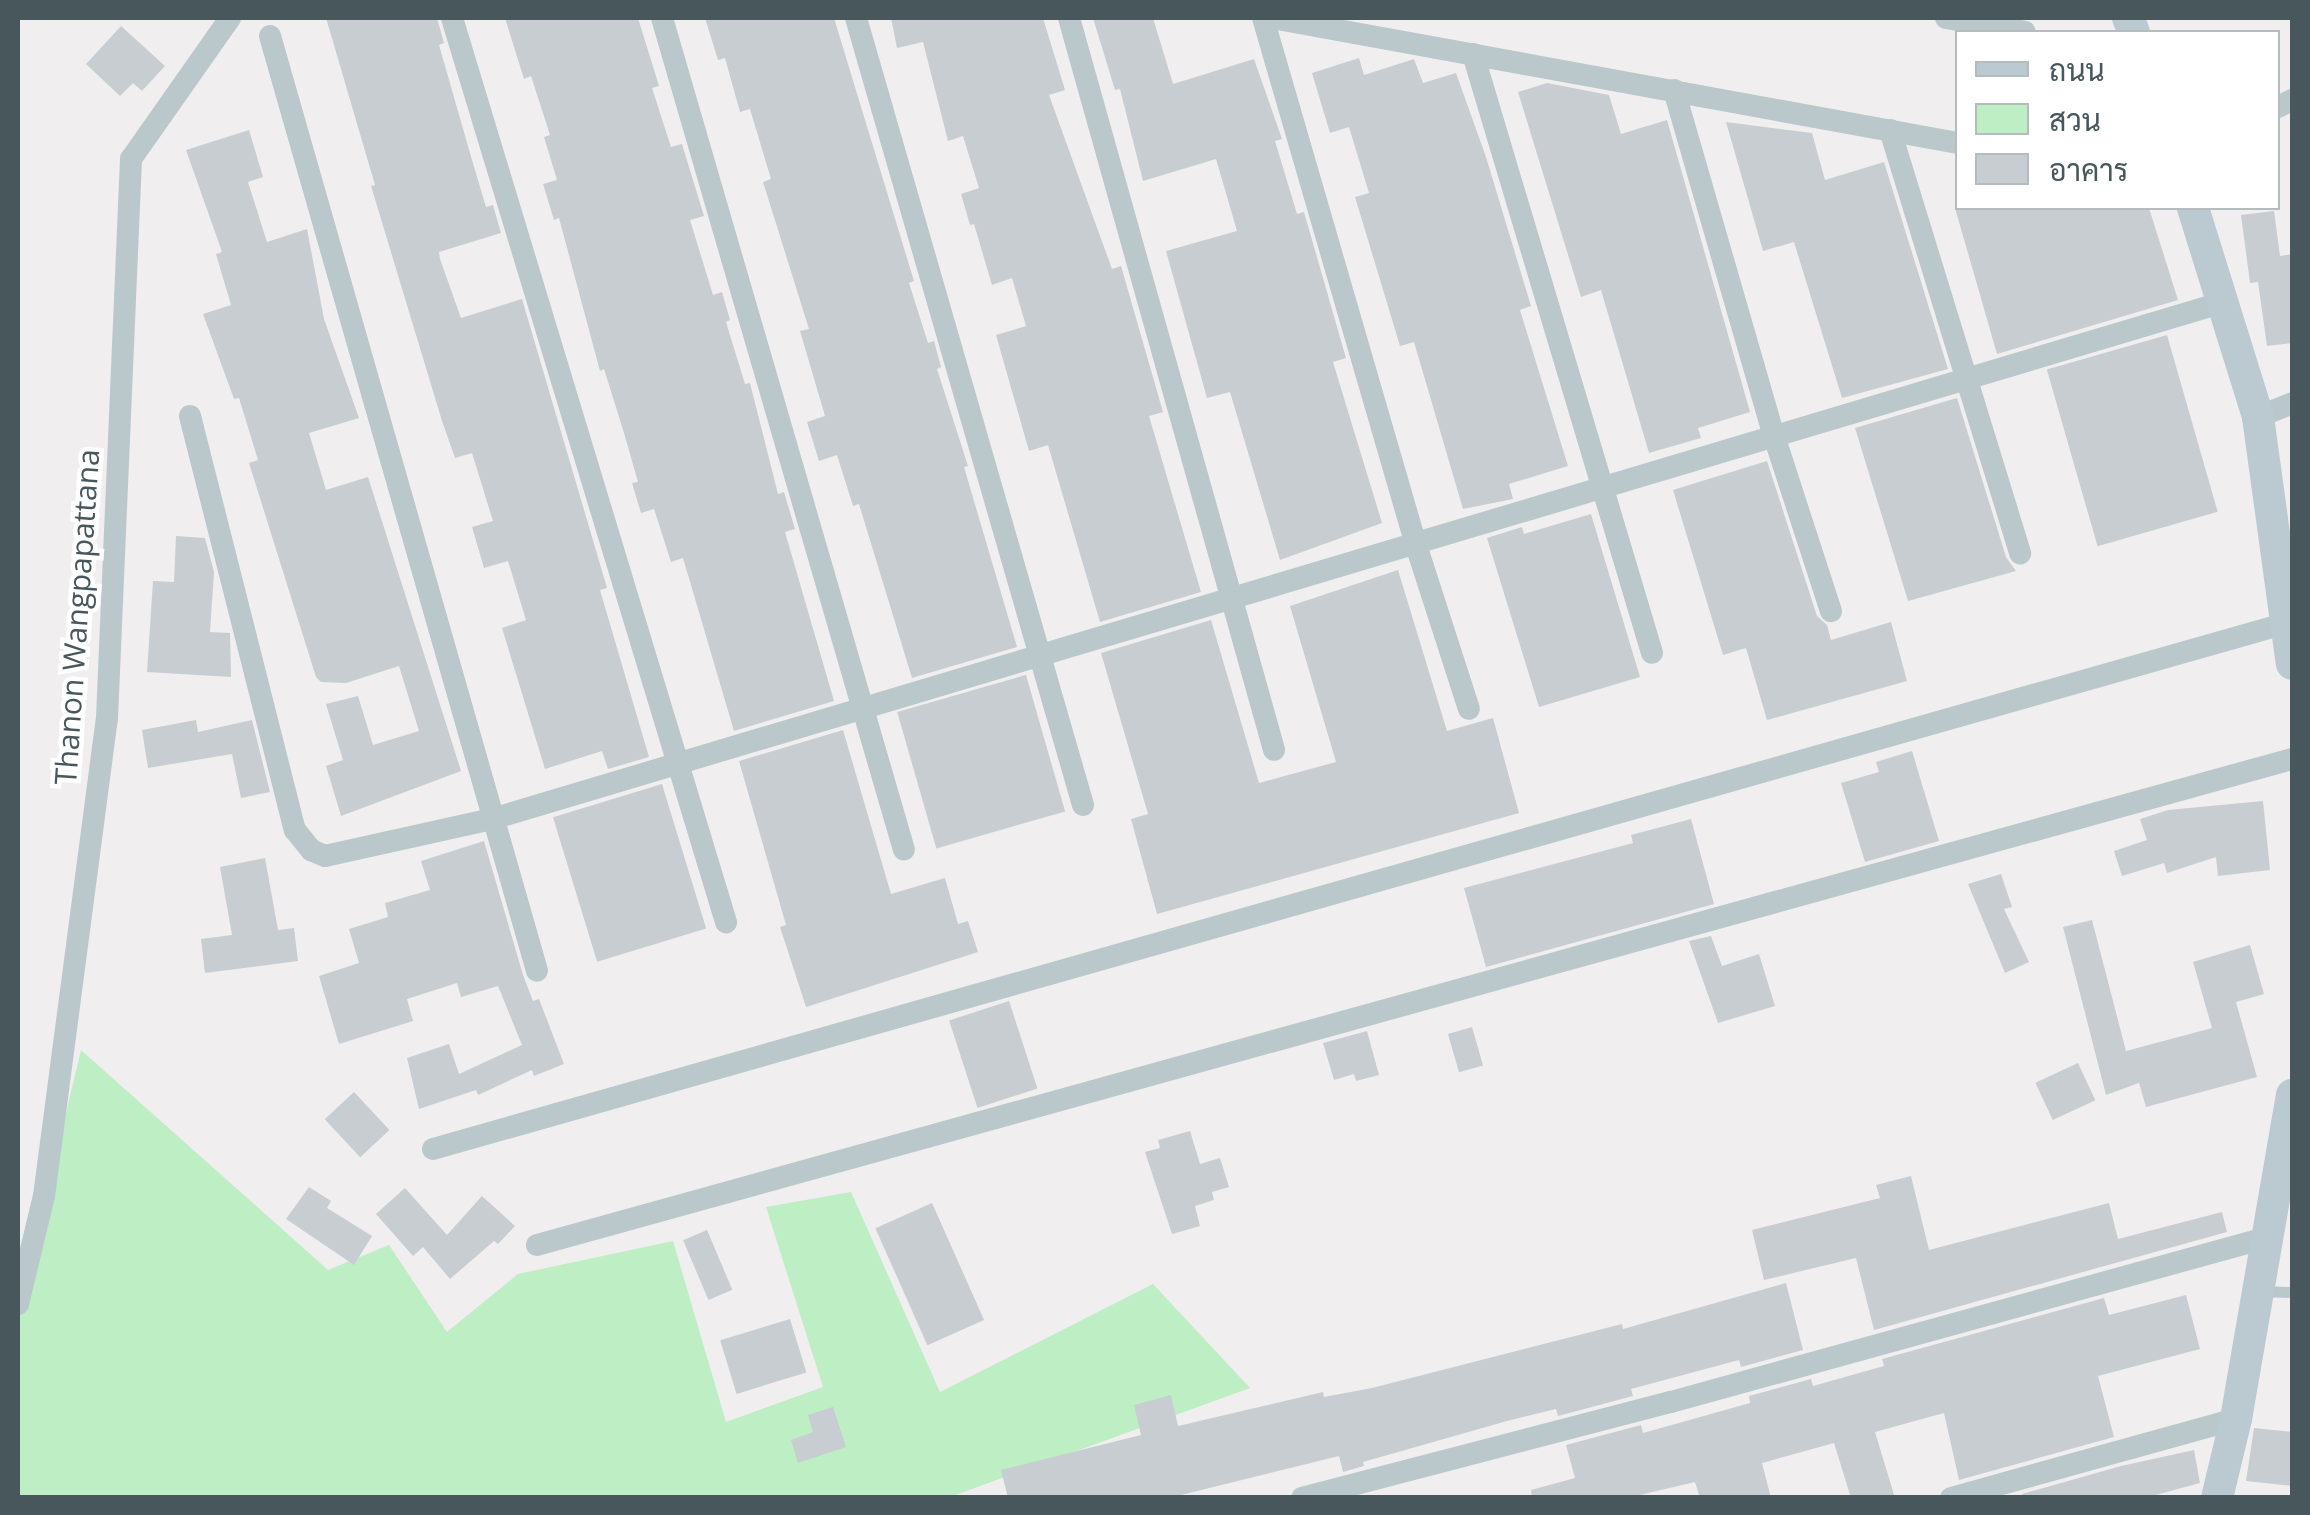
<!DOCTYPE html>
<meta charset="utf-8">
<style>
body{margin:0}
#map{position:relative;width:2310px;height:1515px;overflow:hidden;background:#f1eeef;font-family:"Open Sans",Sarabun,sans-serif}
div>[style]{position:absolute}
[style*='--x']{left:calc(var(--x)*1px);top:calc(var(--y)*1px);width:calc(var(--w)*1px);rotate:calc(var(--a)*1deg)}
.green>*{inset:0;background:#bdeec4}
.building>*{inset:0;background:#c8cdd1;transform-origin:0 0}
.lane>*{height:11px;margin:-5.5px;padding:0 5.5px;transform-origin:5.5px;border-radius:5.5px;background:#bac7cb}
.street>*{height:22px;margin:-11px;padding:0 11px;transform-origin:11px;border-radius:11px;background:#bac7cb}
.secondary>*{height:32px;margin:-16px;padding:0 16px;transform-origin:16px;border-radius:16px;background:#bacad0}
span{translate:-50% -50%;white-space:nowrap;text-align:center;line-height:1.15;-webkit-text-stroke:9px #fff;paint-order:stroke}
.street-label{font-size:30px;color:#47575c}
.frame{position:absolute;inset:0;border:20px solid #47575c;pointer-events:none}
.legend{position:absolute;left:1955px;top:30px;width:325px;height:180px;box-sizing:border-box;background:#fff;border:2px solid #b5bcbe;margin:0;padding:12px 18px;list-style:none;font-size:30px;color:#47575c}
.legend li{display:flex;align-items:center;gap:20px;height:50px}
.legend b{width:50px;border:2px solid #b5bcbe}
</style>
<div id="map">
<div class="green">
<div style="clip-path:polygon(81px 1050px,328px 1270px,389px 1245px,447px 1332px,518px 1274px,673px 1241px,726px 1422px,823px 1387px,766px 1207px,851px 1192px,940px 1392px,1153px 1284px,1250px 1388px,950px 1497px,18px 1498px,18px 1314px)"></div>
</div>
<div class="building">
<div style="clip-path:polygon(326px 18px,437px 18px,444px 43px,439px 45px,472px 160px,486px 207px,493px 205px,501px 233px,439px 252px,440px 259px,461px 318px,522px 299px,607px 588px,600px 590px,649px 757px,608px 769px,602px 751px,545px 769px,502px 628px,526px 620px,508px 561px,484px 568px,472px 527px,493px 521px,472px 453px,455px 458px,442px 421px,371px 186px,375px 185px)"></div>
<div style="clip-path:polygon(505px 18px,638px 18px,659px 86px,652px 88px,671px 147px,682px 144px,704px 216px,690px 220px,713px 295px,722px 292px,730px 320px,726px 322px,745px 384px,750px 383px,778px 494px,784px 492px,795px 529px,785px 532px,834px 701px,734px 731px,683px 558px,671px 562px,654px 509px,641px 513px,632px 483px,638px 482px,624px 433px,604px 369px,600px 371px,559px 218px,554px 220px,543px 184px,557px 180px,544px 137px,550px 135px,531px 76px,524px 79px)"></div>
<div style="clip-path:polygon(705px 18px,834px 18px,914px 281px,909px 283px,928px 343px,934px 341px,941px 367px,937px 369px,968px 466px,964px 467px,1017px 647px,912px 678px,859px 504px,853px 506px,837px 455px,819px 461px,807px 422px,825px 416px,800px 331px,809px 329px,763px 182px,771px 179px,750px 109px,740px 112px,725px 58px,718px 60px)"></div>
<div style="clip-path:polygon(891px 18px,1043px 18px,1065px 90px,1049px 95px,1112px 269px,1121px 266px,1163px 412px,1149px 416px,1201px 592px,1100px 622px,1048px 445px,1029px 451px,996px 335px,1026px 326px,1012px 278px,992px 285px,974px 224px,970px 225px,961px 194px,979px 188px,963px 136px,948px 141px,923px 42px,897px 48px)"></div>
<div style="clip-path:polygon(1093px 18px,1153px 18px,1173px 84px,1254px 59px,1282px 139px,1275px 141px,1297px 214px,1304px 212px,1346px 358px,1333px 362px,1382px 523px,1280px 560px,1230px 392px,1207px 398px,1166px 251px,1237px 231px,1216px 159px,1143px 181px,1120px 89px,1115px 90px)"></div>
<div style="clip-path:polygon(121px 26px,165px 66px,142px 91px,133px 83px,120px 96px,86px 64px)"></div>
<div style="clip-path:polygon(1359px 58px,1364px 75px,1414px 59px,1423px 83px,1456px 73px,1486px 157px,1531px 306px,1520px 310px,1568px 466px,1509px 484px,1513px 499px,1463px 509px,1414px 342px,1400px 346px,1355px 197px,1369px 193px,1349px 127px,1330px 133px,1312px 73px)"></div>
<div style="clip-path:polygon(1547px 83px,1609px 95px,1621px 134px,1667px 120px,1750px 412px,1698px 428px,1701px 438px,1649px 453px,1601px 290px,1581px 297px,1518px 92px)"></div>
<div style="clip-path:polygon(1726px 122px,1812px 133px,1825px 180px,1884px 162px,1948px 369px,1842px 398px,1794px 242px,1763px 251px)"></div>
<div style="clip-path:polygon(249px 130px,263px 177px,248px 182px,267px 242px,307px 229px,324px 319px,359px 418px,309px 433px,326px 490px,368px 477px,461px 771px,341px 816px,326px 766px,343px 760px,326px 704px,358px 696px,373px 745px,419px 731px,399px 666px,346px 683px,321px 682px,316px 677px,249px 463px,258px 460px,239px 398px,234px 399px,203px 314px,231px 305px,216px 254px,222px 252px,186px 150px)"></div>
<div style="clip-path:polygon(1955px 208px,2149px 208px,2178px 300px,1997px 354px)"></div>
<div style="clip-path:polygon(2274px 211px,2280px 256px,2292px 254px,2292px 343px,2267px 346px,2258px 282px,2250px 283px,2241px 215px)"></div>
<div style="left:2167px;top:335px;width:184px;height:125px;rotate:74deg"></div>
<div style="clip-path:polygon(1957px 398px,2006px 557px,2016px 571px,1908px 601px,1855px 428px)"></div>
<div style="clip-path:polygon(1767px 461px,1817px 616px,1827px 625px,1831px 640px,1891px 622px,1907px 681px,1767px 720px,1746px 648px,1723px 655px,1673px 490px)"></div>
<div style="clip-path:polygon(1591px 514px,1640px 677px,1539px 707px,1487px 538px,1522px 527px,1524px 534px)"></div>
<div style="clip-path:polygon(176px 536px,205px 538px,214px 572px,210px 632px,230px 633px,231px 677px,147px 672px,153px 581px,174px 582px)"></div>
<div style="clip-path:polygon(1398px 570px,1447px 731px,1493px 718px,1519px 813px,1157px 914px,1131px 819px,1148px 814px,1101px 653px,1211px 620px,1259px 783px,1336px 762px,1290px 606px)"></div>
<div style="left:1026px;top:675px;width:142px;height:134px;rotate:74deg"></div>
<div style="clip-path:polygon(196px 720px,198px 732px,252px 720px,270px 792px,241px 798px,232px 754px,148px 768px,142px 730px)"></div>
<div style="clip-path:polygon(843px 730px,891px 894px,945px 878px,958px 924px,968px 921px,978px 952px,806px 1007px,780px 927px,786px 925px,739px 761px)"></div>
<div style="clip-path:polygon(1912px 751px,1939px 841px,1865px 862px,1841px 783px,1879px 772px,1876px 762px)"></div>
<div style="left:662px;top:784px;width:151px;height:114px;rotate:73deg"></div>
<div style="clip-path:polygon(2263px 801px,2270px 870px,2218px 876px,2216px 857px,2167px 873px,2164px 863px,2122px 876px,2114px 851px,2147px 840px,2140px 819px,2168px 810px)"></div>
<div style="clip-path:polygon(1691px 819px,1714px 904px,1486px 967px,1464px 888px,1633px 843px,1631px 835px)"></div>
<div style="clip-path:polygon(484px 841px,523px 975px,533px 1001px,539px 999px,564px 1064px,534px 1076px,532px 1070px,478px 1095px,476px 1090px,419px 1109px,407px 1058px,449px 1044px,459px 1074px,522px 1045px,498px 986px,461px 997px,457px 983px,407px 999px,413px 1021px,339px 1044px,319px 976px,359px 963px,349px 929px,388px 917px,385px 903px,430px 890px,421px 861px)"></div>
<div style="clip-path:polygon(265px 858px,278px 930px,294px 928px,298px 961px,205px 973px,201px 939px,232px 935px,220px 867px)"></div>
<div style="clip-path:polygon(2001px 874px,2012px 907px,2004px 909px,2029px 962px,2005px 973px,1968px 884px)"></div>
<div style="clip-path:polygon(2092px 920px,2126px 1051px,2212px 1028px,2193px 962px,2250px 945px,2264px 994px,2236px 1002px,2257px 1077px,2146px 1107px,2139px 1083px,2106px 1095px,2063px 927px)"></div>
<div style="clip-path:polygon(1711px 936px,1722px 966px,1759px 954px,1775px 1006px,1718px 1023px,1689px 941px)"></div>
<div style="left:1009px;top:1001px;width:92px;height:63px;rotate:72deg"></div>
<div style="left:1472px;top:1027px;width:40px;height:25px;rotate:74deg"></div>
<div style="clip-path:polygon(1367px 1031px,1379px 1075px,1356px 1081px,1354px 1074px,1334px 1080px,1323px 1043px)"></div>
<div style="left:2078px;top:1063px;width:41px;height:47px;rotate:65deg"></div>
<div style="left:354px;top:1092px;width:52px;height:40px;rotate:47deg"></div>
<div style="clip-path:polygon(1190px 1131px,1200px 1164px,1220px 1158px,1229px 1187px,1212px 1192px,1214px 1200px,1195px 1206px,1200px 1226px,1172px 1234px,1145px 1152px,1160px 1148px,1158px 1140px)"></div>
<div style="clip-path:polygon(1911px 1176px,1929px 1250px,2109px 1203px,2118px 1239px,2222px 1212px,2227px 1232px,1874px 1330px,1856px 1258px,1764px 1280px,1752px 1230px,1880px 1198px,1876px 1185px)"></div>
<div style="clip-path:polygon(309px 1187px,331px 1201px,327px 1208px,372px 1236px,354px 1265px,286px 1219px)"></div>
<div style="clip-path:polygon(405px 1188px,447px 1235px,482px 1196px,515px 1226px,498px 1244px,494px 1241px,450px 1279px,423px 1247px,413px 1256px,376px 1214px)"></div>
<div style="left:932px;top:1203px;width:128px;height:62px;rotate:66deg"></div>
<div style="left:707px;top:1230px;width:65px;height:26px;rotate:67deg"></div>
<div style="clip-path:polygon(1786px 1283px,1803px 1350px,1741px 1367px,1739px 1360px,1631px 1389px,1633px 1396px,1558px 1416px,1556px 1409px,1507px 1421px,1363px 1462px,1364px 1466px,1343px 1472px,1339px 1456px,1169px 1498px,1008px 1498px,1001px 1470px,1141px 1435px,1134px 1405px,1171px 1395px,1178px 1426px,1323px 1392px,1324px 1397px,1372px 1388px,1622px 1324px,1623px 1329px)"></div>
<div style="clip-path:polygon(2186px 1295px,2200px 1349px,2098px 1376px,2114px 1437px,1959px 1480px,1944px 1413px,1875px 1432px,1895px 1498px,1851px 1498px,1834px 1443px,1762px 1463px,1771px 1498px,1700px 1498px,1695px 1482px,1627px 1498px,1532px 1498px,1531px 1490px,1575px 1478px,1566px 1445px,1641px 1425px,1643px 1433px,1750px 1403px,1749px 1396px,1811px 1379px,1813px 1386px,1884px 1366px,1882px 1359px,2104px 1298px,2109px 1315px)"></div>
<div style="left:790px;top:1319px;width:56px;height:73px;rotate:73deg"></div>
<div style="clip-path:polygon(833px 1407px,846px 1447px,798px 1463px,791px 1440px,813px 1432px,808px 1415px)"></div>
<div style="clip-path:polygon(2254px 1428px,2292px 1432px,2292px 1486px,2246px 1481px)"></div>
<div style="clip-path:polygon(2194px 1450px,2200px 1483px,2145px 1498px,2023px 1498px,2022px 1494px,2121px 1466px)"></div>
</div>
<div class="lane">
<div style="--x:2261;--y:1291;--w:31;--a:2"></div>
</div>
<div class="street">
<div style="--x:452;--y:18;--w:945;--a:73.14"></div>
<div style="--x:662;--y:18;--w:866;--a:73.78"></div>
<div style="--x:856;--y:18;--w:819;--a:73.91"></div>
<div style="--x:1069;--y:18;--w:760;--a:74.35"></div>
<div style="--x:1263;--y:18;--w:549;--a:73.81"></div>
<div style="--x:1416;--y:545;--w:172;--a:72.1"></div>
<div style="--x:1272;--y:18;--w:697;--a:10.33"></div>
<div style="--x:1946;--y:18;--w:80;--a:10"></div>
<div style="--x:270;--y:36;--w:972;--a:74.06"></div>
<div style="--x:1473;--y:54;--w:625;--a:73.36"></div>
<div style="--x:1674;--y:90;--w:363;--a:73.9"></div>
<div style="--x:1775;--y:439;--w:181;--a:72"></div>
<div style="--x:2278;--y:107;--w:16;--a:-27"></div>
<div style="--x:1890;--y:130;--w:443;--a:72.9"></div>
<div style="--x:190;--y:416;--w:427;--a:75.8"></div>
<div style="--x:295;--y:830;--w:26;--a:51"></div>
<div style="--x:311;--y:850;--w:15;--a:23"></div>
<div style="--x:325;--y:856;--w:171;--a:-12.5"></div>
<div style="--x:492;--y:819;--w:1804;--a:-16.62"></div>
<div style="--x:2258;--y:417;--w:37;--a:-22"></div>
<div style="--x:433;--y:1149;--w:1927;--a:-15.84"></div>
<div style="--x:537;--y:1245;--w:1821;--a:-15.48"></div>
<div style="--x:18;--y:1304;--w:111;--a:-76.5"></div>
<div style="--x:44;--y:1196;--w:482;--a:-82.5"></div>
<div style="--x:107;--y:718;--w:560;--a:-87.54"></div>
<div style="--x:131;--y:159;--w:172;--a:-54.9"></div>
<div style="--x:1302;--y:1498;--w:381;--a:-14.6"></div>
<div style="--x:1671;--y:1402;--w:616;--a:-15.43"></div>
<div style="--x:1951;--y:1498;--w:296;--a:-15.5"></div>
</div>
<div class="secondary">
<div style="--x:2128;--y:18;--w:15;--a:67"></div>
<div style="--x:2193;--y:208;--w:219;--a:72.7"></div>
<div style="--x:2258;--y:417;--w:249;--a:82.2"></div>
<div style="--x:2217;--y:1498;--w:81;--a:-76.5"></div>
<div style="--x:2236;--y:1419;--w:329;--a:-80.2"></div>
</div>
<div class="street-label">
<span style="left:77px;top:617px;rotate:-86deg">Thanon Wangpapattana</span>
</div>
<div class="frame"></div>
<ul class="legend">
<li><b style="height:12px;background:#bacad0"></b>ถนน</li>
<li><b style="height:28px;background:#bdeec4"></b>สวน</li>
<li><b style="height:28px;background:#c8cdd1"></b>อาคาร</li>
</ul>
</div>
